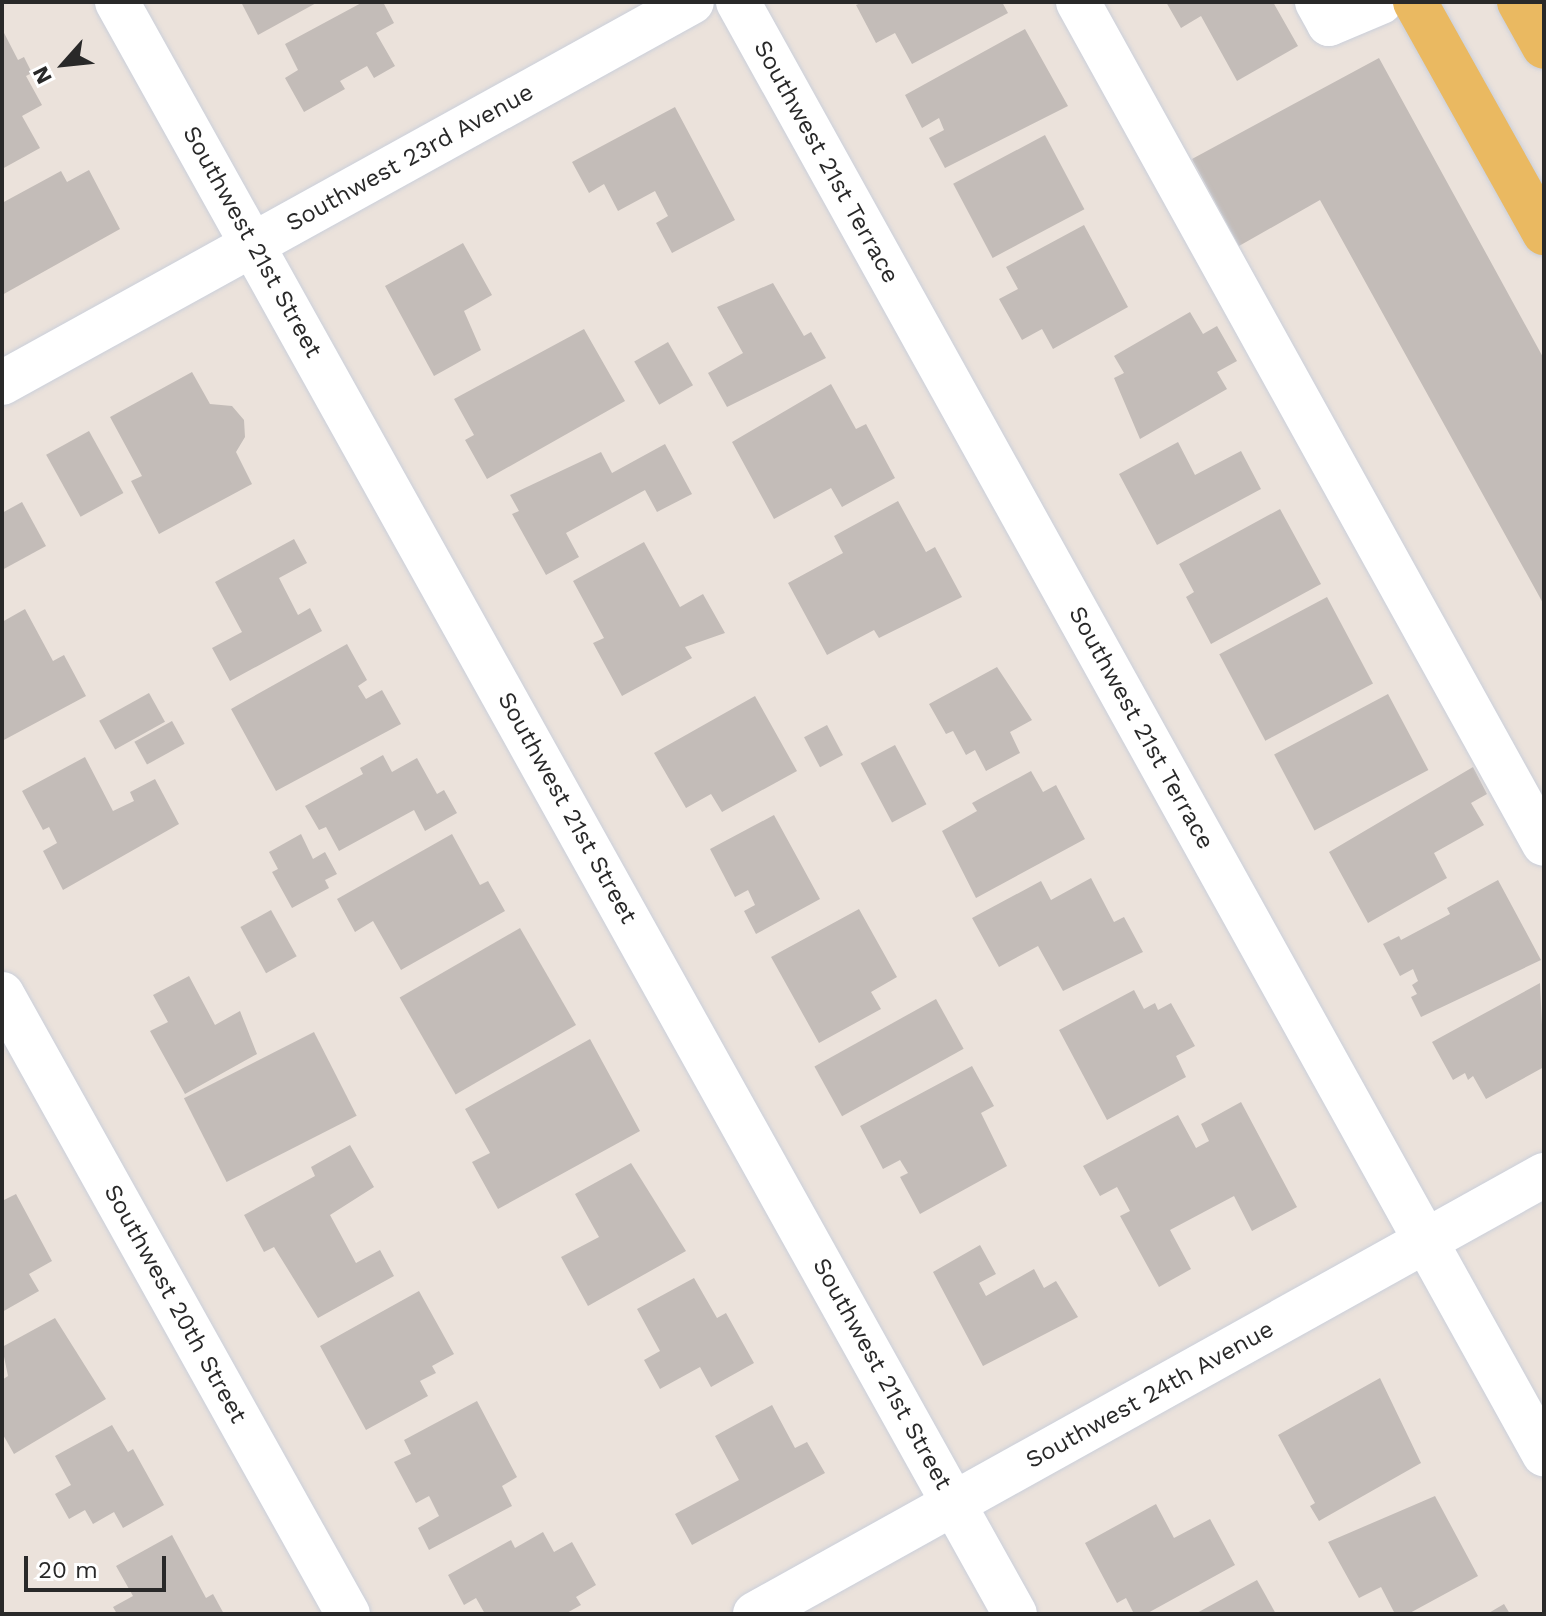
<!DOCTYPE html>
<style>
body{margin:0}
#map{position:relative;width:1546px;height:1616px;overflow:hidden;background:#ebe2db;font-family:"Work Sans",sans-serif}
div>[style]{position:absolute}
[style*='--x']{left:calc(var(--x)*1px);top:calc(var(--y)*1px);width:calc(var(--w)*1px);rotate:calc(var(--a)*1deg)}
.building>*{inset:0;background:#c3bcb8;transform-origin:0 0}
.roads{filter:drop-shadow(0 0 2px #cacfda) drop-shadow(0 0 2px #cacfda)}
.minor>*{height:44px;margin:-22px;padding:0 22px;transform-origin:22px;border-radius:22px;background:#fff}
.major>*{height:44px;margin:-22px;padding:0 22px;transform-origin:22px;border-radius:22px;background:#eab961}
span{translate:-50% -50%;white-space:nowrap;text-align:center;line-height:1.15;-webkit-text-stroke:6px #fff;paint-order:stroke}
.street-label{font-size:24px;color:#292929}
.frame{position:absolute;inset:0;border:4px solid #292929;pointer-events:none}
.north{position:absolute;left:24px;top:24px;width:80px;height:80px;-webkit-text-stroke:6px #fff;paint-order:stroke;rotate:243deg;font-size:22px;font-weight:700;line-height:32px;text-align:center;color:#292929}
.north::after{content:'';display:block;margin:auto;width:28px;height:36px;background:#292929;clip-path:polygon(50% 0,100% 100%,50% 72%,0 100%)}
.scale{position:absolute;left:24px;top:1556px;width:142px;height:36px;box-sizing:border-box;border:4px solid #292929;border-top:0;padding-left:10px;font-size:24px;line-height:28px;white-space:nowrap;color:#292929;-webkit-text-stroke:6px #fff;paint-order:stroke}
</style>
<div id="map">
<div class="building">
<div style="clip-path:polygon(241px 2px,318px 2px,258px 35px)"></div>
<div style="clip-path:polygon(363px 2px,383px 2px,394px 23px,376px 33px,395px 66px,374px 78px,367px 66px,340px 81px,345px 89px,304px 112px,285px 78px,298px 70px,285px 44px)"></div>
<div style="clip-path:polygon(863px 2px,1002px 2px,1008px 13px,912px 64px,895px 33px,876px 43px,856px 5px)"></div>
<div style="clip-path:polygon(1166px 2px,1273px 2px,1298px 46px,1237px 81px,1201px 16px,1181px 28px)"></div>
<div style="clip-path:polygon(2px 29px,18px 60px,24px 57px,32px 73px,26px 76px,42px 105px,22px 116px,40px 148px,2px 169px)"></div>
<div style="clip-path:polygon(1025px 29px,1068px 106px,945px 168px,929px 138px,944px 130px,939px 118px,922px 128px,905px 95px)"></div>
<div style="clip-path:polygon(1379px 58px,1544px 359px,1544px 605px,1320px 200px,1239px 246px,1192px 159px)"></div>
<div style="clip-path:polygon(675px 107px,735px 220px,672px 253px,656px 223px,668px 216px,655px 191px,618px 211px,604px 184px,589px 193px,572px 162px)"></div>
<div style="left:1045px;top:135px;width:84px;height:104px;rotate:62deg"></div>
<div style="clip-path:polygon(89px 170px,120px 229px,2px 295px,2px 203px,61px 171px,67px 182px)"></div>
<div style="clip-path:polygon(1084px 225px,1128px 307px,1053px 349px,1042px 329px,1022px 340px,999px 299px,1018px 289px,1006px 267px)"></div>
<div style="clip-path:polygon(463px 243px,492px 295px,464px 311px,481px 350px,434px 376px,385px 286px)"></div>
<div style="clip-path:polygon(773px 283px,804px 336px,811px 332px,826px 358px,727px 407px,708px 373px,743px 353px,717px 307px)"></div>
<div style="clip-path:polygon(1190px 312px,1203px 334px,1217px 326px,1237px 361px,1217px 372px,1227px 389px,1140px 439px,1114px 378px,1124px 373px,1114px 356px)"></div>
<div style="clip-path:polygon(584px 329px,625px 401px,487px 479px,465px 440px,474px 435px,454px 399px)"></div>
<div style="left:668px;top:342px;width:50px;height:39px;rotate:60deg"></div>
<div style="clip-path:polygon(192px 372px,210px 404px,232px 406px,244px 420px,245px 437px,236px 452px,252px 484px,159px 534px,131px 481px,142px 476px,110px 417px)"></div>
<div style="clip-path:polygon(831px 384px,856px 429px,866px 424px,895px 478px,842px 507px,831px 488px,774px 519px,732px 442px)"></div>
<div style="left:89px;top:431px;width:71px;height:49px;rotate:61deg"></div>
<div style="clip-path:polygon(1178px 442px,1195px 475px,1241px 451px,1261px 489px,1157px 545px,1119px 474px)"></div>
<div style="clip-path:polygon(665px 444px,692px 494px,657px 512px,645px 490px,566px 533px,579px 557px,546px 575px,512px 514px,519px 511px,510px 495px,601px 452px,612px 473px)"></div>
<div style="clip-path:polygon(898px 501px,926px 552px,935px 547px,962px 597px,879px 638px,874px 630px,827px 655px,788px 583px,843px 553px,834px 536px)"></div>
<div style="clip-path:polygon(22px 502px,46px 546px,2px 570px,2px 513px)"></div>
<div style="clip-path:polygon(1280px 509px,1321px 584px,1211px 644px,1186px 597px,1194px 592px,1179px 564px)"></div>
<div style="clip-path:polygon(294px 539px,307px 563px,279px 578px,298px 615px,310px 608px,322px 631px,230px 681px,212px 648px,242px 632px,215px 582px)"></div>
<div style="clip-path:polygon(644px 542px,680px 607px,703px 594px,725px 633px,685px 647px,692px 658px,622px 696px,593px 643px,604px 638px,573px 581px)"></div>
<div style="left:1327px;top:597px;width:98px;height:122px;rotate:62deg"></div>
<div style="clip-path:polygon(25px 609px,53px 661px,64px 655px,86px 696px,2px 741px,2px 622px)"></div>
<div style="clip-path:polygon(347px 644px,367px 680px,358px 686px,366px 699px,382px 690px,401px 724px,276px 791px,231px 709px)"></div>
<div style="clip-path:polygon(997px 667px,1032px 720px,1010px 732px,1020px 753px,986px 771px,975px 750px,966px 755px,953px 731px,946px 734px,929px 704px)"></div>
<div style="left:149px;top:693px;width:33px;height:57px;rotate:61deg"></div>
<div style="left:1388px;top:694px;width:86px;height:129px;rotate:62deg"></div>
<div style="clip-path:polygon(755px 696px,797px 771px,722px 812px,711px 794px,686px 808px,654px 753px)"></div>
<div style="left:172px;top:721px;width:26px;height:43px;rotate:61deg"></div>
<div style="left:827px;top:725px;width:34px;height:26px;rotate:62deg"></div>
<div style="left:895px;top:745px;width:67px;height:39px;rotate:62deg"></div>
<div style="clip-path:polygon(383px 755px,392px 772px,417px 758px,437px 794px,444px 790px,457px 813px,425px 831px,414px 810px,339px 851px,326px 827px,319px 830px,305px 806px,363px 774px,360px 768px)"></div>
<div style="clip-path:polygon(85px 757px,113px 811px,134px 801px,130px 792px,155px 779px,179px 824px,63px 890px,43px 851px,57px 843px,49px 827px,43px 830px,22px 791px)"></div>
<div style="clip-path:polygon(1473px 767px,1487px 794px,1471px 803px,1484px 825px,1434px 853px,1447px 878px,1368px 923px,1329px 852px)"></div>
<div style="clip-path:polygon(1031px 771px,1043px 792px,1056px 785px,1085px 839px,976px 898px,942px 831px,977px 811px,972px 803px)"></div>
<div style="clip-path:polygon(774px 815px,820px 899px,756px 934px,744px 911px,755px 905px,748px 890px,735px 897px,710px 849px)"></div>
<div style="clip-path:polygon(301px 834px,313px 859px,325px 852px,337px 874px,325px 880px,329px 888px,292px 908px,272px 872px,278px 869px,269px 852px)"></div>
<div style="clip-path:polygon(452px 834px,480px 885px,488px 881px,505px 911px,401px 970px,373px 921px,355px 932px,337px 899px)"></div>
<div style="clip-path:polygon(1091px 878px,1114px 922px,1124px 917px,1143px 952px,1063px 991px,1038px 946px,999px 967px,972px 918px,1041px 881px,1051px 900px)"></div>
<div style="clip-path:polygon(1498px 880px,1541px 960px,1421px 1017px,1411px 997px,1417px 994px,1412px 985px,1418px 981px,1413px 969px,1400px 976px,1383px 944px,1399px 936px,1401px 940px,1450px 914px,1447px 908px)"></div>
<div style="clip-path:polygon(859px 909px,897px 977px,871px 992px,881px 1009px,819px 1043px,771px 957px)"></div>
<div style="left:271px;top:910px;width:53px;height:35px;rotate:61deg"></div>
<div style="left:520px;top:928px;width:112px;height:139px;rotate:60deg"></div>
<div style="clip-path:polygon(189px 976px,215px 1025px,240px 1011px,257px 1054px,185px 1094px,150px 1031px,168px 1022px,153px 995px)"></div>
<div style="clip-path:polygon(1540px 983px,1544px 1067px,1486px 1099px,1473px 1076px,1468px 1080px,1465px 1073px,1453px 1080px,1432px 1042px)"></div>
<div style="clip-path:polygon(1134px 990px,1144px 1009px,1155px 1003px,1158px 1010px,1171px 1003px,1195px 1046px,1176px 1056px,1186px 1077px,1107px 1120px,1059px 1030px)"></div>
<div style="left:936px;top:999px;width:57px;height:139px;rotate:61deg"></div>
<div style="left:314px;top:1032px;width:94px;height:146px;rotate:63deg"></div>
<div style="clip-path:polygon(590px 1039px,640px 1131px,498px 1209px,472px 1162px,490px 1153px,465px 1109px)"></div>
<div style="clip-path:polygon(972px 1066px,994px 1106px,981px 1113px,1007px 1166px,920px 1214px,900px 1177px,908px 1173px,900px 1160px,883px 1169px,860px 1126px)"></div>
<div style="clip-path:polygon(1241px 1102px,1297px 1207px,1252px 1231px,1234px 1196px,1170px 1230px,1191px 1269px,1159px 1287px,1120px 1216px,1130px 1211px,1117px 1187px,1100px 1196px,1083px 1166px,1178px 1115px,1196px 1148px,1209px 1141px,1201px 1124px)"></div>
<div style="clip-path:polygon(350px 1145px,374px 1187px,330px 1215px,356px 1263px,380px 1250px,394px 1276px,318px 1318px,274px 1247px,264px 1252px,244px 1215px,315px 1176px,311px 1167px)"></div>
<div style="clip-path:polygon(631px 1163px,686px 1251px,588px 1306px,561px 1257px,599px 1237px,575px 1194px)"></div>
<div style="clip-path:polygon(16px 1194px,52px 1261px,29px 1274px,39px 1291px,2px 1312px,2px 1201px)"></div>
<div style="clip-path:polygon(980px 1245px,996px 1274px,979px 1283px,986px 1296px,1034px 1269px,1044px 1288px,1056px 1281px,1078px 1317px,983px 1366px,933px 1272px)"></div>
<div style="clip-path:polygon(694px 1278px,717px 1318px,726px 1313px,754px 1363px,711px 1387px,700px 1367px,660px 1389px,644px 1360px,660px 1351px,637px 1309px)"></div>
<div style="clip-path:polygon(419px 1291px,454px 1354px,432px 1366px,436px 1373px,420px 1381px,428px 1396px,366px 1430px,320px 1346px)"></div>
<div style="clip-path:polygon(55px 1318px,106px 1399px,14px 1454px,2px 1433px,2px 1380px,8px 1376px,2px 1347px)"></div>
<div style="clip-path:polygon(1380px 1378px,1421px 1463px,1319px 1521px,1310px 1506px,1315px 1503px,1278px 1435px)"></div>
<div style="clip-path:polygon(477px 1401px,517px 1477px,502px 1486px,512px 1506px,429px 1550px,418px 1528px,439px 1516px,429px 1496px,416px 1503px,394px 1462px,411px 1454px,404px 1440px)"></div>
<div style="clip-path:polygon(772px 1405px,795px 1448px,807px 1442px,825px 1473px,692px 1545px,675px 1514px,739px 1480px,715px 1436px)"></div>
<div style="clip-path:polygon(112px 1425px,128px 1452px,133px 1449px,164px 1505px,123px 1528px,114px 1512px,93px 1524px,85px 1510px,69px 1519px,55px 1494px,71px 1485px,55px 1456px)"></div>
<div style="clip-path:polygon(1435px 1496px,1478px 1576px,1408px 1614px,1395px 1614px,1381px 1587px,1359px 1598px,1328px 1542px)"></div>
<div style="clip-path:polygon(1156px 1504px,1174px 1538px,1210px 1519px,1235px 1565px,1146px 1614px,1134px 1614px,1126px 1598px,1117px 1603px,1085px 1543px)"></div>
<div style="clip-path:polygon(543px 1532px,554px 1552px,572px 1542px,596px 1585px,576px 1597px,581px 1605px,565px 1614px,485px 1614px,476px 1598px,464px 1605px,448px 1575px,511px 1540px,515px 1548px)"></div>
<div style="clip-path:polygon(172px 1535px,206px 1598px,213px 1594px,224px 1614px,117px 1614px,113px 1607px,133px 1596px,116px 1566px)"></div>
<div style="clip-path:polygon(1257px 1580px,1276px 1614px,1195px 1614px)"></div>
<div style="clip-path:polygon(1504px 1604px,1510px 1614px,1487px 1614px)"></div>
</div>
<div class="roads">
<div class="minor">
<div style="--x:117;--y:2;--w:1845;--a:60.88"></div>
<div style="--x:738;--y:2;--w:1661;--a:60.97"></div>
<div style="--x:1078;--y:2;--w:962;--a:61.04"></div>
<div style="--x:1317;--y:2;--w:25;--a:61"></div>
<div style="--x:1329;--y:24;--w:56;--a:-22.9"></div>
<div style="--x:2;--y:383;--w:788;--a:-28.91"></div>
<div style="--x:2;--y:994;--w:710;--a:60.84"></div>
<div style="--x:755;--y:1614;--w:903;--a:-29.09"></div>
</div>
<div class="major">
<div style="--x:1415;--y:2;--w:265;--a:60.8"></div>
<div style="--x:1519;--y:2;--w:51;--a:60.9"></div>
</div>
</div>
<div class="street-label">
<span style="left:410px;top:158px;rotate:-29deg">Southwest 23rd Avenue</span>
<span style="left:826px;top:162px;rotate:61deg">Southwest 21st Terrace</span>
<span style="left:252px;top:242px;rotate:61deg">Southwest 21st Street</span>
<span style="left:1141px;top:728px;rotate:61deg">Southwest 21st Terrace</span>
<span style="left:567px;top:808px;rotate:61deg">Southwest 21st Street</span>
<span style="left:175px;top:1304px;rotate:61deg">Southwest 20th Street</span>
<span style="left:882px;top:1374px;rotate:61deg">Southwest 21st Street</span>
<span style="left:1150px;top:1395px;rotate:-29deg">Southwest 24th Avenue</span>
</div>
<div class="frame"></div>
<div class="north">N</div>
<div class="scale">20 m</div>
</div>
